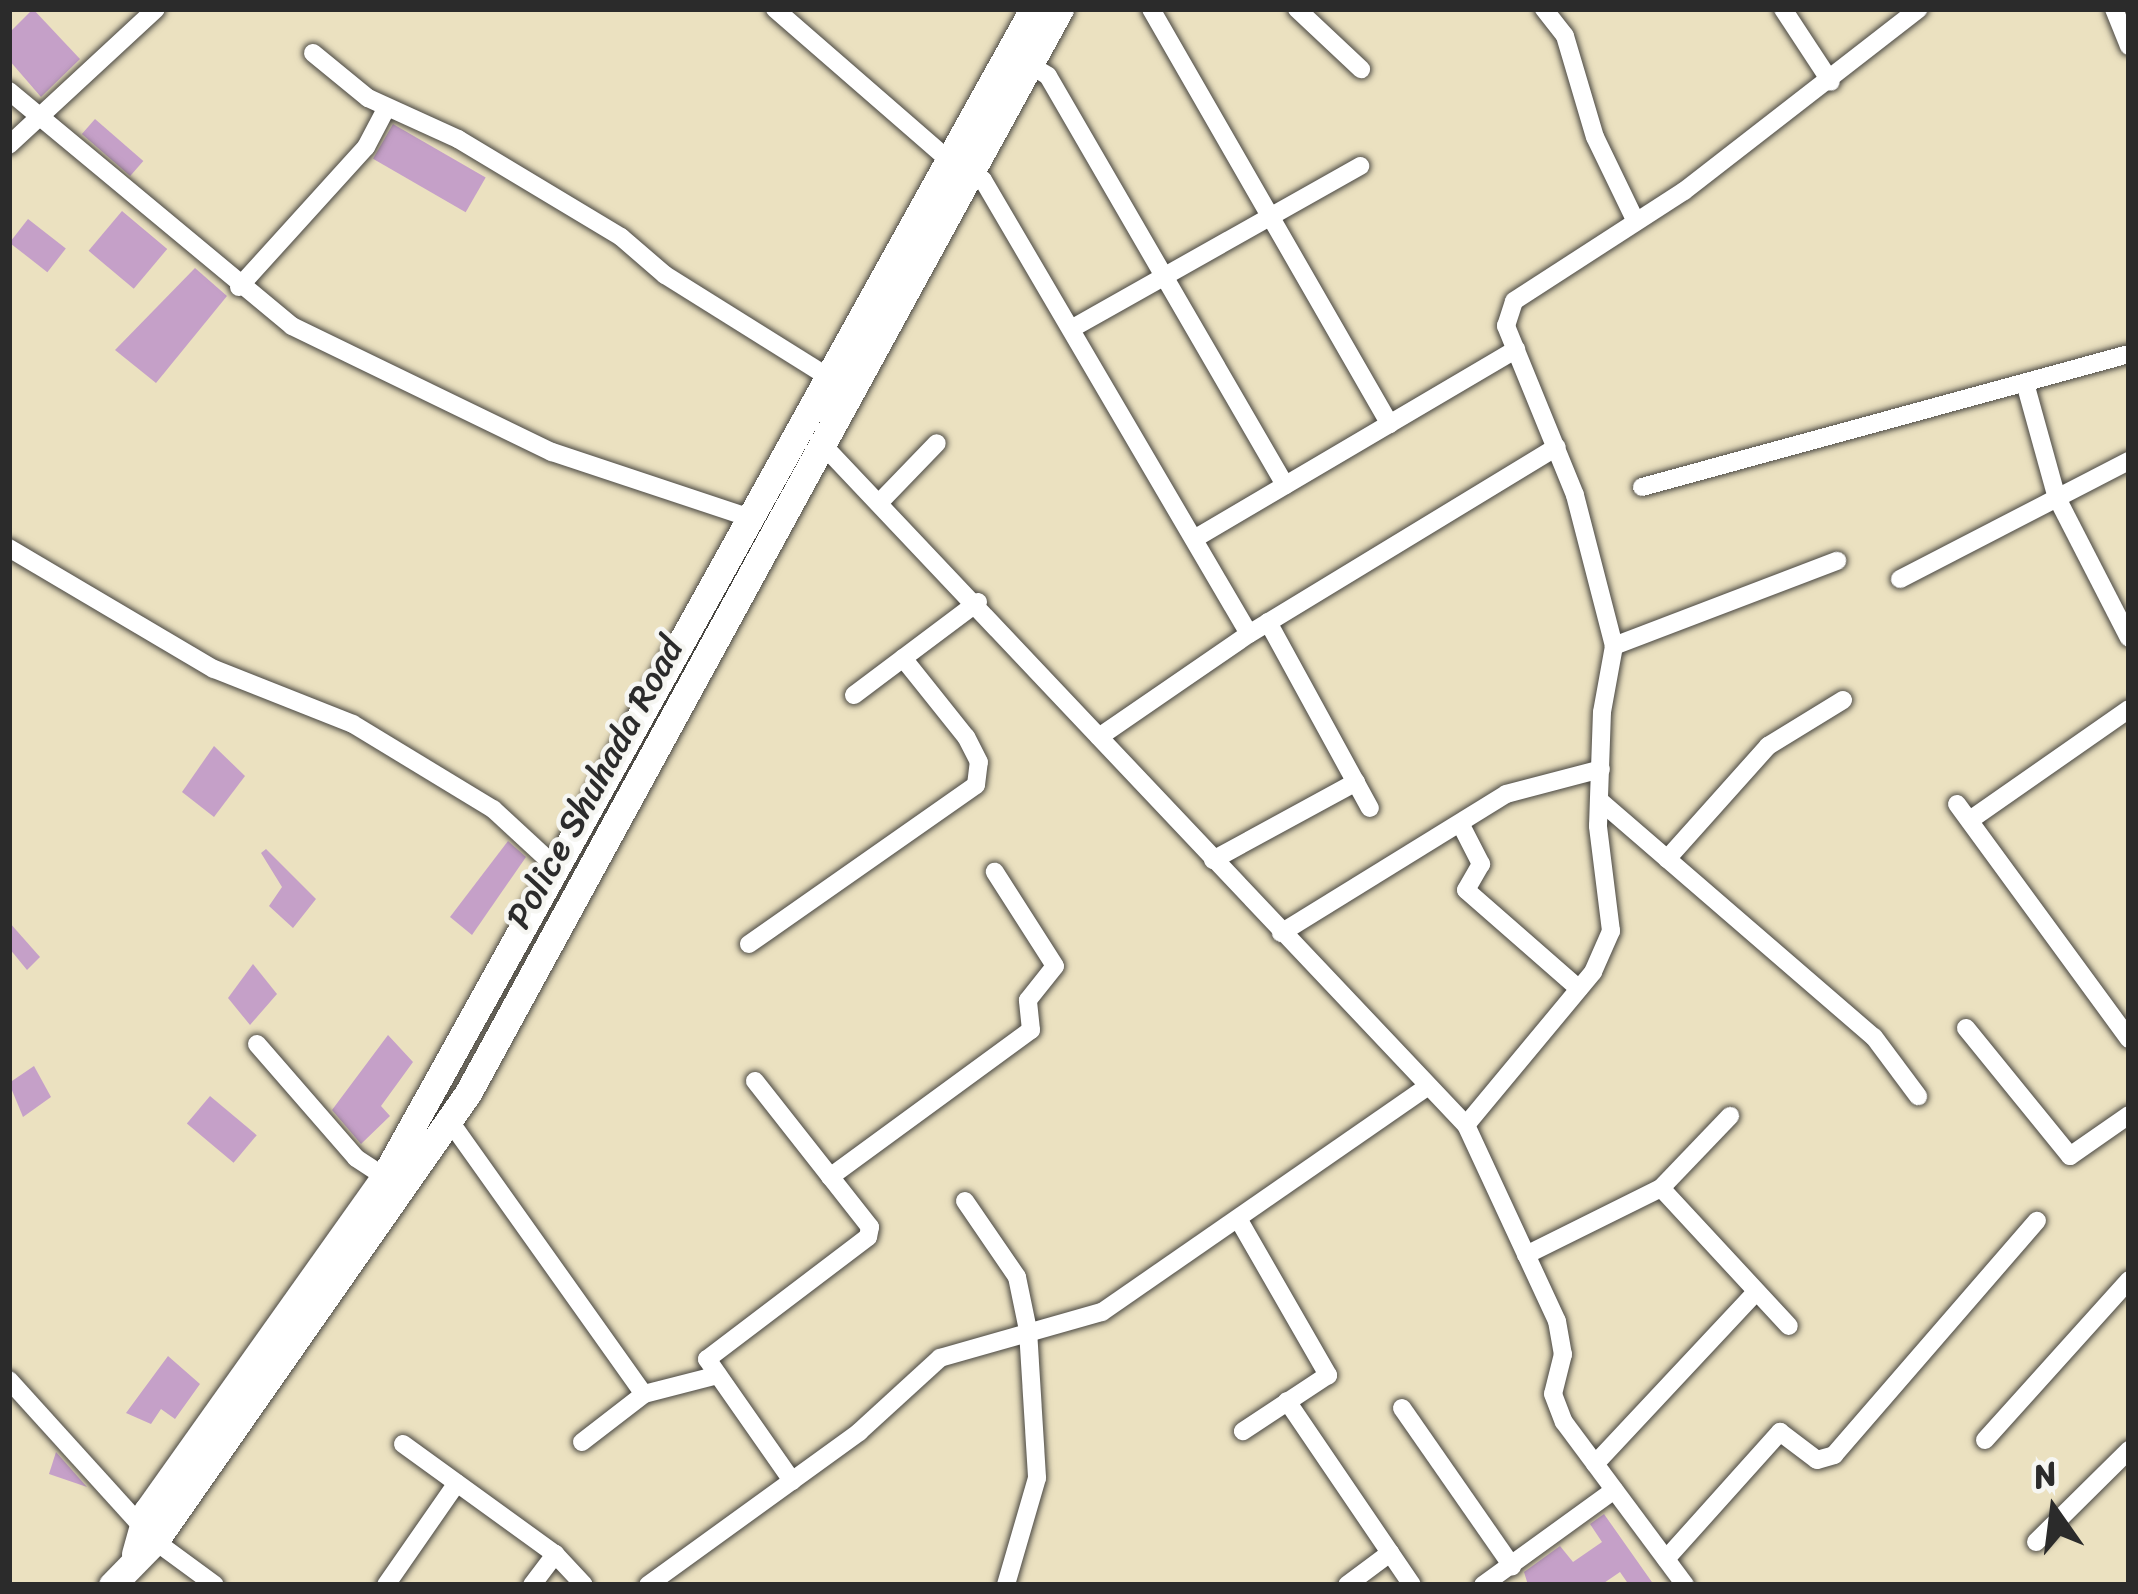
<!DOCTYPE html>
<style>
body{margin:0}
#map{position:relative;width:2138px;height:1594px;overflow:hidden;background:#ebe1c0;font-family:Sriracha,sans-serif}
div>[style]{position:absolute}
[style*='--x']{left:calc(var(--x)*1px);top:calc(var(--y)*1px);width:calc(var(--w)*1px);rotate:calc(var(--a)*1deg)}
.building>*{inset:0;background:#c5a0c8;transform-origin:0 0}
.roads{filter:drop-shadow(0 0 3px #484641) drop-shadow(0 0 3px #484641)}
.street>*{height:18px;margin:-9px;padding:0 9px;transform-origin:9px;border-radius:9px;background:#fff}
.secondary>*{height:27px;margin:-13.5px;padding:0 13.5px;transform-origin:13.5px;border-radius:13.5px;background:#fff}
span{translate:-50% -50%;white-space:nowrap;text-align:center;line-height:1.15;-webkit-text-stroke:9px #f6f6f2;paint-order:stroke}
.street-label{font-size:36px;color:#2b2b2b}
.frame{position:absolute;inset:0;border:12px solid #2b2b2b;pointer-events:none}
.north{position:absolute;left:1994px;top:1450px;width:120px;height:120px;-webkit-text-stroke:9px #f6f6f2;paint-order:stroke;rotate:346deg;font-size:33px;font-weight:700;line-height:48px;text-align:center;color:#2b2b2b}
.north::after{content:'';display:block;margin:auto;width:42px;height:54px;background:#2b2b2b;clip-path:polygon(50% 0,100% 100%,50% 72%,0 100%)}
</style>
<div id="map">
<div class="building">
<div style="clip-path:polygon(33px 9px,80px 59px,41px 97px,9px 60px,9px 33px)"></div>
<div style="left:95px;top:119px;width:64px;height:20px;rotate:41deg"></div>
<div style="left:393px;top:124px;width:107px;height:40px;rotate:30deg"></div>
<div style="left:122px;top:211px;width:59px;height:52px;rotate:40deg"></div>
<div style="left:28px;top:219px;width:48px;height:30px;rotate:38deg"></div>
<div style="clip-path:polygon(195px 268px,227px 296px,156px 383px,115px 350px)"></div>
<div style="clip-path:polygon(214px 746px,245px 776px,214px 817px,182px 792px)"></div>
<div style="clip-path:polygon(508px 841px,526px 857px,472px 935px,450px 917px)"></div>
<div style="clip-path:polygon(266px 849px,316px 899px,293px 928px,269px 906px,282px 887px,261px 853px)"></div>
<div style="clip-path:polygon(9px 922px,40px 957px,27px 970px,9px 948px)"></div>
<div style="clip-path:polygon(253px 964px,277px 994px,250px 1025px,228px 998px)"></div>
<div style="clip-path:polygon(388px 1035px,413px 1062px,381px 1106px,390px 1116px,361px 1144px,332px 1110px)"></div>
<div style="clip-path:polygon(34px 1066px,51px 1097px,23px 1117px,9px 1083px)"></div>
<div style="left:210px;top:1096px;width:61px;height:36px;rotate:40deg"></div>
<div style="clip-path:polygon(168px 1356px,200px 1384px,175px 1419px,161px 1409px,151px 1424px,126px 1413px)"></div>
<div style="clip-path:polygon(56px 1452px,87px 1487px,49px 1474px)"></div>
<div style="clip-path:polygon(1604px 1514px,1654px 1585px,1629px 1585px,1620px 1572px,1601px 1585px,1528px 1585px,1524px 1572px,1560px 1546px,1573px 1562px,1602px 1542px,1590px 1524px)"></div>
</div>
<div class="roads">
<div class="street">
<div style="--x:775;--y:9;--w:232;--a:41"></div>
<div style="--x:1151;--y:9;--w:479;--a:60.1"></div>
<div style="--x:1297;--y:9;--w:88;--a:43.2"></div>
<div style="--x:1544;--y:9;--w:34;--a:52"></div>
<div style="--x:1565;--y:36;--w:105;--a:73.5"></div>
<div style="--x:1595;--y:137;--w:94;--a:64.2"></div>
<div style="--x:1783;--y:9;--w:87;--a:56.7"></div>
<div style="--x:2114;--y:9;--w:40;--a:68"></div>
<div style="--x:313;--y:53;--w:71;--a:39.3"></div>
<div style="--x:368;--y:98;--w:99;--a:24.5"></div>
<div style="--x:458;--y:139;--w:190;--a:31"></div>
<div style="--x:621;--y:237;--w:58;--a:40.8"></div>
<div style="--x:665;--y:275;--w:195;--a:32"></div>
<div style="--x:1030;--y:65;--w:21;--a:31"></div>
<div style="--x:1048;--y:76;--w:473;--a:59.9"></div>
<div style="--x:9;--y:91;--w:368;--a:39.7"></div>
<div style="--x:292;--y:326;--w:289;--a:25.9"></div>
<div style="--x:552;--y:452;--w:212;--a:18.4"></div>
<div style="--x:9;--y:145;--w:200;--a:-42.8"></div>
<div style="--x:970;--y:172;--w:15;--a:32"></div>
<div style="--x:983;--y:180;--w:526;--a:59.63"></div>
<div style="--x:239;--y:287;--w:189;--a:-47.8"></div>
<div style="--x:366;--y:147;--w:45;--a:-62.3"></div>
<div style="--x:1071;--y:329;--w:332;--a:-29.4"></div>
<div style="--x:2025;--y:383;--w:119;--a:74.5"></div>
<div style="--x:2057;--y:498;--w:157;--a:62.8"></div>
<div style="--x:821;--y:443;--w:939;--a:46.6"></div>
<div style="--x:1466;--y:1125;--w:216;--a:65.1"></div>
<div style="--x:1557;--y:1321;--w:34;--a:80"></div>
<div style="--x:1563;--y:1354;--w:41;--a:104"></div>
<div style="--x:1553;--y:1394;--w:30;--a:69"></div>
<div style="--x:1564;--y:1422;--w:203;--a:53.4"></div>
<div style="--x:1642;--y:487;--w:505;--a:-15.28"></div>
<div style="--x:879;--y:503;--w:83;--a:-46"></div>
<div style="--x:1194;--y:539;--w:374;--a:-30.5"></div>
<div style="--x:9;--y:548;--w:238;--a:30.6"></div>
<div style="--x:214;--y:669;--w:149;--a:21.6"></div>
<div style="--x:353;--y:724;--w:164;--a:31.3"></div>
<div style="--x:493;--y:809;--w:87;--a:42.7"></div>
<div style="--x:1900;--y:579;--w:258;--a:-27.3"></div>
<div style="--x:1268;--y:622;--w:212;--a:61.3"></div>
<div style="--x:1614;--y:646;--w:239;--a:-20.9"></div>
<div style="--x:854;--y:695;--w:155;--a:-36.9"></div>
<div style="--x:1099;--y:737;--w:182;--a:-34.5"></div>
<div style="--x:1249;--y:634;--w:360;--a:-31.3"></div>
<div style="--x:1599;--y:800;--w:363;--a:40.8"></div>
<div style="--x:1874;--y:1037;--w:74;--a:53.3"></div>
<div style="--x:1957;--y:804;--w:291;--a:53.8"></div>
<div style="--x:1970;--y:820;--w:194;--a:-34.9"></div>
<div style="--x:1462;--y:827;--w:42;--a:62.8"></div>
<div style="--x:1481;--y:864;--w:30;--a:120"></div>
<div style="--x:1466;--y:890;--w:150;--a:41.2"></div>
<div style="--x:1667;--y:859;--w:152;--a:-48.2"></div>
<div style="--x:1768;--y:746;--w:88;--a:-31.5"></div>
<div style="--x:1213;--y:860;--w:163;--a:-28.6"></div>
<div style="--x:1281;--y:933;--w:264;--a:-31.7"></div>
<div style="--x:1506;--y:794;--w:98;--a:-14.7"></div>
<div style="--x:749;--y:944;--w:277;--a:-35"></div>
<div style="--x:976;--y:785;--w:23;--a:-83"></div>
<div style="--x:979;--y:762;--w:28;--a:-117"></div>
<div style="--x:966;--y:737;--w:101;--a:-128.6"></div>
<div style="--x:1966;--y:1028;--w:165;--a:50.9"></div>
<div style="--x:2070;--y:1156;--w:72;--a:-34.8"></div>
<div style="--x:257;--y:1044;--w:151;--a:49"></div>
<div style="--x:356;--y:1158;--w:42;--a:33.3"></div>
<div style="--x:755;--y:1081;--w:186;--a:51.8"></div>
<div style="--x:870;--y:1227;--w:10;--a:101"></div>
<div style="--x:868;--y:1237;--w:202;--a:142.8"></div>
<div style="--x:707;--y:1359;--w:149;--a:55.1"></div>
<div style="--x:449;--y:1120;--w:336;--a:54.6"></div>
<div style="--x:1466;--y:1125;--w:199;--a:-50.3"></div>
<div style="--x:1593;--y:972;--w:45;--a:-66.3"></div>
<div style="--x:1611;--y:931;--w:106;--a:-97.1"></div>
<div style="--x:1598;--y:826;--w:114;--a:-88"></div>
<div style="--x:1602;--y:712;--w:67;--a:-79.7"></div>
<div style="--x:1614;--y:646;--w:156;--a:-104.5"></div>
<div style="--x:1575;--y:495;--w:183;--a:-112.2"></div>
<div style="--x:1506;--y:326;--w:26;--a:-72"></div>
<div style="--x:1514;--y:301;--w:202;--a:-32.9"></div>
<div style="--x:1684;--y:191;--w:297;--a:-37.8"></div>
<div style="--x:830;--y:1177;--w:249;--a:-36.2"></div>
<div style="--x:1031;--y:1030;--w:30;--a:-96"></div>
<div style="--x:1028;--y:1000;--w:43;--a:-51.5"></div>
<div style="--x:1055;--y:966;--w:112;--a:-122.6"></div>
<div style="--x:1661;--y:1188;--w:188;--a:47.2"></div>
<div style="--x:965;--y:1201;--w:92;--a:55.6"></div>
<div style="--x:1017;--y:1277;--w:54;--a:78.3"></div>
<div style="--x:1028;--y:1330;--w:148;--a:86.5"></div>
<div style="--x:1037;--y:1478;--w:111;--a:106.2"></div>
<div style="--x:1240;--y:1222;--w:177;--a:60.1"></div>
<div style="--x:1328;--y:1375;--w:102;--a:146.6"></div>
<div style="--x:1526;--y:1255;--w:151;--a:-26.4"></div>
<div style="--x:1661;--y:1188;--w:100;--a:-46.2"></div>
<div style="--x:9;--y:1380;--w:217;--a:47.8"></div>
<div style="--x:155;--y:1541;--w:74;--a:36.3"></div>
<div style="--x:1287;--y:1401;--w:222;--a:55.8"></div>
<div style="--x:1402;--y:1408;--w:193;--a:55.2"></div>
<div style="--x:1985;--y:1440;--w:215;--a:-48"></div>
<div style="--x:582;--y:1442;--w:78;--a:-37.7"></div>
<div style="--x:644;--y:1394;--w:76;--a:-14.4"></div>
<div style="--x:403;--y:1444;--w:188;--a:35.9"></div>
<div style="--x:555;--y:1554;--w:42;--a:46.9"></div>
<div style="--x:1595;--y:1464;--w:231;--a:-46.9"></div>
<div style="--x:2036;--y:1542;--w:131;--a:-44.7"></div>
<div style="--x:1666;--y:1559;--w:171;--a:-48.1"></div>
<div style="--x:1780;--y:1432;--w:46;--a:37.1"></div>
<div style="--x:1817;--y:1460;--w:18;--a:-16"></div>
<div style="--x:1834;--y:1455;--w:310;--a:-49.1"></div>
<div style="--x:386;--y:1585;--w:124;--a:-55.2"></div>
<div style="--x:532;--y:1585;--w:39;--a:-53"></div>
<div style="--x:648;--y:1585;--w:261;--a:-35.9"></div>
<div style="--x:859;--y:1432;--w:110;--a:-42.4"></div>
<div style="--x:940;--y:1358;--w:168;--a:-15.9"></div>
<div style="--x:1102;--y:1312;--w:393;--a:-34.7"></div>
<div style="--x:1347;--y:1585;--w:54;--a:-36.7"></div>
<div style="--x:1483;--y:1585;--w:162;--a:-35.9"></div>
</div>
<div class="secondary">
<div style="--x:135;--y:1554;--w:45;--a:-74.4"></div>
<div style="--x:147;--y:1511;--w:410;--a:-54.6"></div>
<div style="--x:384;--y:1177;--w:1336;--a:-60.94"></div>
<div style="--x:112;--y:1585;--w:62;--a:-45.7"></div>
<div style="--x:155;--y:1541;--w:547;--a:-55.06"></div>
<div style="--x:468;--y:1093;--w:1235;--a:-61.36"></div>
</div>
</div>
<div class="street-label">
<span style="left:595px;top:783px;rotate:-61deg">Police Shuhada Road</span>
</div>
<div class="frame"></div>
<div class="north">N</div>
</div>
